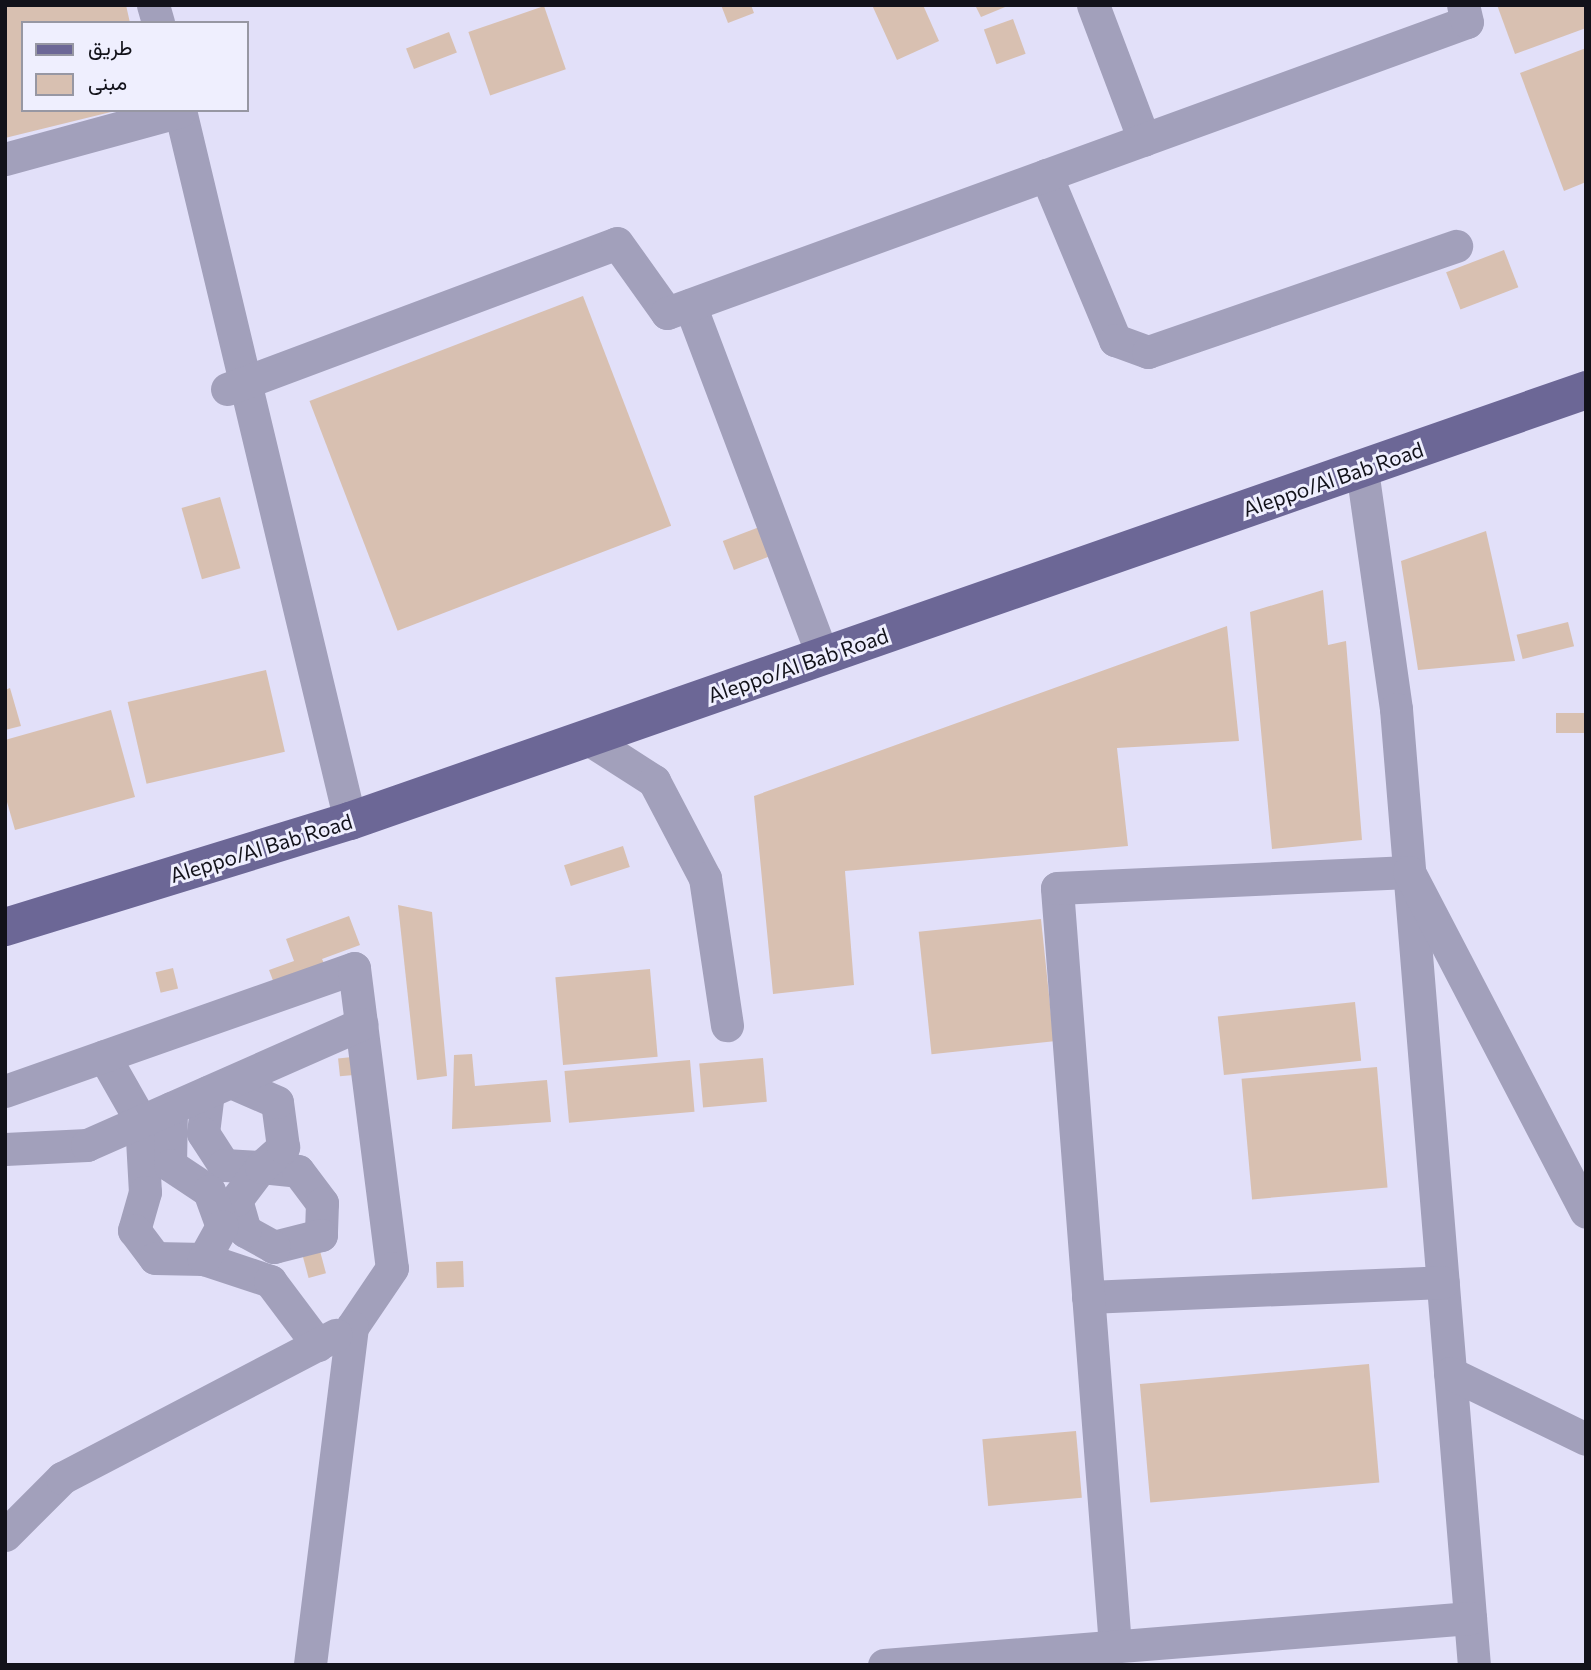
<!DOCTYPE html>
<meta charset="utf-8">
<style>
body{margin:0}
#map{position:relative;width:1591px;height:1670px;overflow:hidden;background:#e2e0f9;font-family:Commissioner,Vazirmatn,sans-serif}
div>[style]{position:absolute}
[style*='--x']{left:calc(var(--x)*1px);top:calc(var(--y)*1px);width:calc(var(--w)*1px);rotate:calc(var(--a)*1deg)}
.building>*{inset:0;background:#d8c0b1;transform-origin:0 0}
.minor>*{height:33px;margin:-16.5px;padding:0 16.5px;transform-origin:16.5px;border-radius:16.5px;background:#a2a0bb}
.primary>*{height:38px;margin:-19px;padding:0 19px;transform-origin:19px;border-radius:19px;background:#6c6796}
span{translate:-50% -50%;white-space:nowrap;text-align:center;line-height:1.15;-webkit-text-stroke:6px #efeffe;paint-order:stroke}
.street-label{font-size:21px;color:#12121a}
.frame{position:absolute;inset:0;border:7px solid #12121a;pointer-events:none}
.legend{position:absolute;left:21px;top:21px;width:228px;height:91px;box-sizing:border-box;background:#efeffe;border:2px solid #9797a3;margin:0;padding:9px 12px;list-style:none;font-size:21px;color:#12121a}
.legend li{display:flex;align-items:center;gap:14px;height:35px}
.legend b{width:35px;border:2px solid #9797a3}
</style>
<div id="map">
<div class="building">
<div style="clip-path:polygon(5px 5px,126px 5px,130px 23px,23px 23px,23px 110px,115px 111px,5px 138px)"></div>
<div style="clip-path:polygon(721px 5px,751px 5px,754px 13px,728px 23px)"></div>
<div style="clip-path:polygon(872px 5px,923px 5px,939px 41px,897px 60px)"></div>
<div style="clip-path:polygon(975px 5px,1010px 5px,981px 17px)"></div>
<div style="clip-path:polygon(1497px 5px,1586px 5px,1586px 28px,1515px 54px)"></div>
<div style="left:544px;top:6px;width:67px;height:80px;rotate:71deg"></div>
<div style="left:1013px;top:19px;width:37px;height:31px;rotate:70deg"></div>
<div style="left:449px;top:32px;width:22px;height:46px;rotate:69deg"></div>
<div style="clip-path:polygon(1586px 48px,1586px 182px,1564px 191px,1520px 73px)"></div>
<div style="left:1504px;top:250px;width:40px;height:62px;rotate:69deg"></div>
<div style="left:583px;top:296px;width:246px;height:293px;rotate:69deg"></div>
<div style="left:220px;top:497px;width:74px;height:40px;rotate:74deg"></div>
<div style="left:762px;top:526px;width:31px;height:42px;rotate:69deg"></div>
<div style="clip-path:polygon(1486px 531px,1515px 661px,1418px 670px,1401px 561px)"></div>
<div style="clip-path:polygon(1323px 590px,1328px 645px,1346px 641px,1362px 840px,1272px 849px,1250px 612px)"></div>
<div style="left:1568px;top:622px;width:25px;height:53px;rotate:76deg"></div>
<div style="clip-path:polygon(1227px 626px,1239px 741px,1117px 748px,1128px 846px,845px 871px,854px 985px,773px 994px,754px 796px)"></div>
<div style="left:266px;top:670px;width:84px;height:142px;rotate:77deg"></div>
<div style="clip-path:polygon(10px 688px,21px 726px,5px 730px,5px 690px)"></div>
<div style="clip-path:polygon(111px 710px,135px 797px,15px 830px,5px 795px,5px 740px)"></div>
<div style="left:1586px;top:713px;width:20px;height:30px;rotate:90deg"></div>
<div style="left:623px;top:846px;width:22px;height:62px;rotate:72deg"></div>
<div style="clip-path:polygon(398px 905px,432px 912px,447px 1076px,417px 1080px)"></div>
<div style="clip-path:polygon(349px 916px,360px 945px,322px 959px,328px 972px,277px 991px,269px 970px,294px 961px,286px 939px)"></div>
<div style="left:1041px;top:919px;width:123px;height:123px;rotate:84deg"></div>
<div style="left:173px;top:968px;width:21px;height:18px;rotate:76deg"></div>
<div style="left:650px;top:969px;width:88px;height:95px;rotate:85deg"></div>
<div style="left:1355px;top:1002px;width:59px;height:138px;rotate:84deg"></div>
<div style="clip-path:polygon(472px 1054px,475px 1086px,547px 1080px,551px 1122px,452px 1129px,454px 1055px)"></div>
<div style="left:352px;top:1057px;width:18px;height:14px;rotate:84deg"></div>
<div style="left:763px;top:1058px;width:44px;height:64px;rotate:85deg"></div>
<div style="left:690px;top:1060px;width:52px;height:126px;rotate:85deg"></div>
<div style="left:1377px;top:1067px;width:121px;height:136px;rotate:85deg"></div>
<div style="left:320px;top:1251px;width:23px;height:18px;rotate:75deg"></div>
<div style="left:463px;top:1261px;width:26px;height:27px;rotate:88deg"></div>
<div style="left:1369px;top:1364px;width:119px;height:230px;rotate:85deg"></div>
<div style="left:1076px;top:1431px;width:67px;height:94px;rotate:85deg"></div>
</div>
<div class="minor">
<div style="--x:153;--y:5;--w:19;--a:74"></div>
<div style="--x:1093;--y:5;--w:144;--a:69.3"></div>
<div style="--x:180;--y:110;--w:731;--a:76.55"></div>
<div style="--x:5;--y:159;--w:181;--a:-15.3"></div>
<div style="--x:1046;--y:175;--w:179;--a:67.3"></div>
<div style="--x:1115;--y:340;--w:35;--a:20"></div>
<div style="--x:1148;--y:352;--w:326;--a:-19"></div>
<div style="--x:690;--y:305;--w:376;--a:69.3"></div>
<div style="--x:227;--y:389;--w:416;--a:-20.5"></div>
<div style="--x:617;--y:243;--w:86;--a:54.5"></div>
<div style="--x:667;--y:313;--w:851;--a:-19.99"></div>
<div style="--x:1467;--y:22;--w:17;--a:-103"></div>
<div style="--x:1362;--y:470;--w:241;--a:81.9"></div>
<div style="--x:1396;--y:709;--w:959;--a:85.34"></div>
<div style="--x:587;--y:738;--w:80;--a:32.7"></div>
<div style="--x:654;--y:781;--w:110;--a:62.3"></div>
<div style="--x:705;--y:878;--w:149;--a:81.5"></div>
<div style="--x:104;--y:1056;--w:75;--a:60.4"></div>
<div style="--x:141;--y:1121;--w:71;--a:86.8"></div>
<div style="--x:145;--y:1192;--w:40;--a:106"></div>
<div style="--x:134;--y:1230;--w:35;--a:53"></div>
<div style="--x:155;--y:1258;--w:49;--a:1.2"></div>
<div style="--x:204;--y:1259;--w:70;--a:18.4"></div>
<div style="--x:270;--y:1281;--w:80;--a:53.1"></div>
<div style="--x:5;--y:1091;--w:370;--a:-19.4"></div>
<div style="--x:354;--y:968;--w:302;--a:82.8"></div>
<div style="--x:392;--y:1268;--w:71;--a:124.1"></div>
<div style="--x:352;--y:1327;--w:341;--a:97.1"></div>
<div style="--x:208;--y:1092;--w:41;--a:97"></div>
<div style="--x:203;--y:1133;--w:38;--a:57"></div>
<div style="--x:224;--y:1165;--w:37;--a:3"></div>
<div style="--x:261;--y:1167;--w:37;--a:6"></div>
<div style="--x:298;--y:1171;--w:40;--a:53"></div>
<div style="--x:322;--y:1203;--w:32;--a:92"></div>
<div style="--x:321;--y:1235;--w:49;--a:165.7"></div>
<div style="--x:274;--y:1247;--w:33;--a:-151"></div>
<div style="--x:245;--y:1231;--w:32;--a:-106"></div>
<div style="--x:236;--y:1200;--w:41;--a:-52.9"></div>
<div style="--x:261;--y:1167;--w:30;--a:-42"></div>
<div style="--x:283;--y:1147;--w:45;--a:-97.6"></div>
<div style="--x:277;--y:1102;--w:50;--a:-156.5"></div>
<div style="--x:171;--y:1108;--w:57;--a:91"></div>
<div style="--x:170;--y:1165;--w:47;--a:33.7"></div>
<div style="--x:209;--y:1191;--w:37;--a:70"></div>
<div style="--x:222;--y:1226;--w:38;--a:119"></div>
<div style="--x:5;--y:1149;--w:82;--a:-2.8"></div>
<div style="--x:87;--y:1145;--w:300;--a:-23.8"></div>
<div style="--x:1088;--y:1297;--w:355;--a:-2.4"></div>
<div style="--x:1450;--y:1373;--w:151;--a:25.9"></div>
<div style="--x:5;--y:1535;--w:81;--a:-45"></div>
<div style="--x:62;--y:1478;--w:309;--a:-27.6"></div>
<div style="--x:1115;--y:1646;--w:760;--a:-94.38"></div>
<div style="--x:1057;--y:888;--w:352;--a:-2.6"></div>
<div style="--x:1409;--y:872;--w:383;--a:62.5"></div>
<div style="--x:884;--y:1665;--w:588;--a:-4.59"></div>
</div>
<div class="primary">
<div style="--x:5;--y:927;--w:361;--a:-17.1"></div>
<div style="--x:350;--y:821;--w:1309;--a:-19.22"></div>
</div>
<div class="street-label">
<span style="left:1333px;top:479px;rotate:-19deg">Aleppo/Al Bab Road</span>
<span style="left:798px;top:665px;rotate:-19deg">Aleppo/Al Bab Road</span>
<span style="left:261px;top:848px;rotate:-17deg">Aleppo/Al Bab Road</span>
</div>
<div class="frame"></div>
<ul class="legend">
<li><b style="height:9px;background:#6c6796"></b>طريق</li>
<li><b style="height:19px;background:#d8c0b1"></b>مبنى</li>
</ul>
</div>
